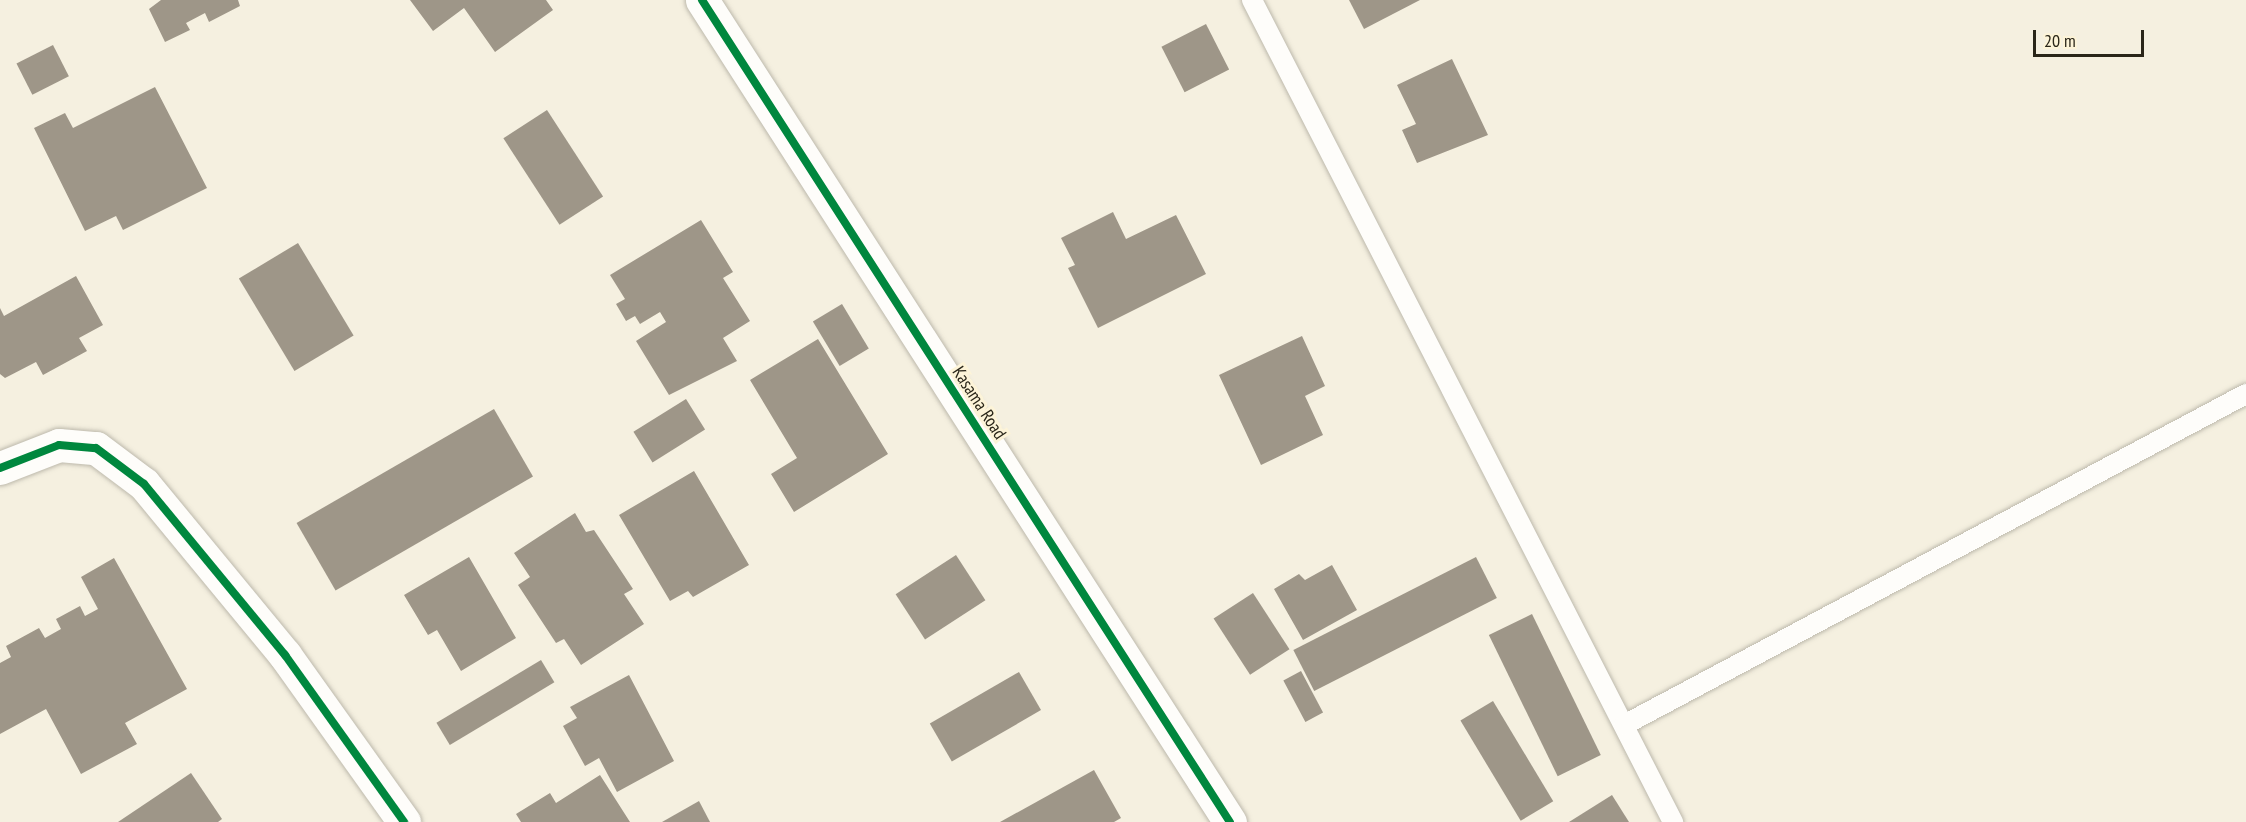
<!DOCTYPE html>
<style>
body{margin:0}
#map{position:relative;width:2246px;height:822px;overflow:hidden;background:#f5f0e0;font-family:"PT Sans Narrow",sans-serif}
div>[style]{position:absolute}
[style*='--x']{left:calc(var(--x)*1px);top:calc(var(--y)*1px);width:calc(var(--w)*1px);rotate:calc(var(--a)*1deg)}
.building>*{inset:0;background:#9e9688;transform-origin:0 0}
.roads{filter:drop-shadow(0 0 2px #bdb9ac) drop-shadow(0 0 2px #bdb9ac)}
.service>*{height:20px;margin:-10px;padding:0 10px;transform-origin:10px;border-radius:10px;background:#fefdfa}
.minor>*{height:33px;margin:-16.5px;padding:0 16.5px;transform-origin:16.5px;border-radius:16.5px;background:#fefdfa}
.tertiary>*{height:33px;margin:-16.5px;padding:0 16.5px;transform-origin:16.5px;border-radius:16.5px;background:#fefdfa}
.cycleway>*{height:8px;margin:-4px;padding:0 4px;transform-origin:4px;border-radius:4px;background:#00873e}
span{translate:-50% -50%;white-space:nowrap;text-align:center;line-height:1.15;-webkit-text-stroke:6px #fdf4d8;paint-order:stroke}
.street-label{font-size:18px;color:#2a2619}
.scale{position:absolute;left:2033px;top:30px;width:111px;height:27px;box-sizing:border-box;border:3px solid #2a2619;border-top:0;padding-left:8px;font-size:18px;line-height:21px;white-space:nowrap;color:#2a2619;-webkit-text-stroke:4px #fdf4d8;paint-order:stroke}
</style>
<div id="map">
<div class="building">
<div style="clip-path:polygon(161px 0,238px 0,240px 6px,209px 22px,205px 13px,186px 23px,190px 30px,165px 42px,149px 9px)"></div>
<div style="clip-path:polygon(410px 0,546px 0,553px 10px,495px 52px,464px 8px,433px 31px)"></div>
<div style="clip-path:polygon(1349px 0,1420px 0,1364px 29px)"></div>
<div style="left:1206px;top:24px;width:51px;height:50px;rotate:63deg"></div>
<div style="left:53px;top:45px;width:35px;height:41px;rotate:63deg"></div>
<div style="clip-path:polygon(1452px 59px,1488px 135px,1417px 163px,1402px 130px,1416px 124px,1397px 85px)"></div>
<div style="clip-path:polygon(155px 87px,207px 188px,123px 230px,116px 216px,85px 231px,34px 128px,65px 113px,73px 128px)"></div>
<div style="left:547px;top:110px;width:103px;height:52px;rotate:57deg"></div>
<div style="clip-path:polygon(1113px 212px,1126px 239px,1176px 215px,1206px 274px,1098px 328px,1068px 268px,1075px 265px,1061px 238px)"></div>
<div style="clip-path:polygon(701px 220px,733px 272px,723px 278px,750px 321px,723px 338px,737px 361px,669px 395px,636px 341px,666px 322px,660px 312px,640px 324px,635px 316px,626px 321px,616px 304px,625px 299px,610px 275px)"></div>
<div style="left:298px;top:243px;width:108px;height:69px;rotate:59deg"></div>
<div style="clip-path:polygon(76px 276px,103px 325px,79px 338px,87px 351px,43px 375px,36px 362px,5px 378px,0 374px,0 308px,4px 316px)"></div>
<div style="left:842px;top:304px;width:52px;height:34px;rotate:59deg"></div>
<div style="clip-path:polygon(1302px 336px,1325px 386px,1305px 396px,1323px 435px,1261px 465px,1219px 375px)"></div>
<div style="clip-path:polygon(818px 339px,888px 454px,794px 512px,771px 474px,797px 458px,750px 380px)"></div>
<div style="left:686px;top:399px;width:36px;height:62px;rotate:58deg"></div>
<div style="left:494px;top:409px;width:78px;height:228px;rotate:60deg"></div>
<div style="clip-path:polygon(694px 471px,749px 565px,693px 597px,688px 591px,670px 601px,619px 515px)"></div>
<div style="clip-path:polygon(575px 513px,586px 532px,594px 530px,633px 589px,624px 594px,644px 624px,581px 665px,564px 639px,556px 643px,518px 585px,530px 577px,514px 553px)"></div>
<div style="left:956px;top:555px;width:54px;height:72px;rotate:57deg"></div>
<div style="clip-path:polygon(469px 557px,516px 638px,461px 671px,437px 630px,428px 635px,404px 595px)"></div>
<div style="left:1476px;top:557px;width:46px;height:205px;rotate:63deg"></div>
<div style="clip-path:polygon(114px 558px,187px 689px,125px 723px,137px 744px,81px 774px,46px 709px,0 734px,0 663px,11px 657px,6px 646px,39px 628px,45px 638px,61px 629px,56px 619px,80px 606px,85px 616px,98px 609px,81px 577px)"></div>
<div style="clip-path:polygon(1332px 565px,1357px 610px,1303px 640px,1274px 589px,1299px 574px,1305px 580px)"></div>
<div style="left:1253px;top:593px;width:67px;height:47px;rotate:57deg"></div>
<div style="left:1532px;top:614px;width:157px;height:48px;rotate:64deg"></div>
<div style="left:541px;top:660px;width:26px;height:122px;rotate:59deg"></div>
<div style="left:1301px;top:671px;width:47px;height:20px;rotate:62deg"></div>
<div style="left:1019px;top:672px;width:44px;height:103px;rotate:60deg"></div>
<div style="clip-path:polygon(629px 675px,674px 761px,617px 792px,599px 758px,585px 766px,563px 726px,577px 718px,570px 707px)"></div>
<div style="left:1493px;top:701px;width:117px;height:38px;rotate:59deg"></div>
<div style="clip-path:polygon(1094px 770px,1121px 818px,1114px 822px,1000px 822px)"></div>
<div style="clip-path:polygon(191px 773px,222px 819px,218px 822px,118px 822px)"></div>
<div style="clip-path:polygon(600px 775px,630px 822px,521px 822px,516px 814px,550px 793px,556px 803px)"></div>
<div style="clip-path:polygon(1612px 795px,1629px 822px,1569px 822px)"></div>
<div style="clip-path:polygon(699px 801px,710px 822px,662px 822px)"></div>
</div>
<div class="roads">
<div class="service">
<div style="--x:1252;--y:0;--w:924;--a:62.88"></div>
<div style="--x:1624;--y:725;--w:705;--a:-28.02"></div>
</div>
<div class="minor">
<div style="--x:0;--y:468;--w:63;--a:-21.3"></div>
<div style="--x:59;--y:445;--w:37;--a:5"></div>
<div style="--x:96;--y:448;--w:60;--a:36.9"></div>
<div style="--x:144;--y:484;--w:222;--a:50.5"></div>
<div style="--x:285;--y:655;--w:205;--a:54.5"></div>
</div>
<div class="tertiary">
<div style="--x:702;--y:0;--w:977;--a:57.29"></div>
</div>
</div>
<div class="cycleway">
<div style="--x:702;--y:0;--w:977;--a:57.29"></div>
<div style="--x:0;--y:468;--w:63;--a:-21.3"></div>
<div style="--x:59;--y:445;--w:37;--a:5"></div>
<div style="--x:96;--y:448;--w:60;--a:36.9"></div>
<div style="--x:144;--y:484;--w:222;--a:50.5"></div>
<div style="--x:285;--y:655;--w:205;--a:54.5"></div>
</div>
<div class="street-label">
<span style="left:979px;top:403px;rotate:57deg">Kasama Road</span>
</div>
<div class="scale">20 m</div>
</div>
